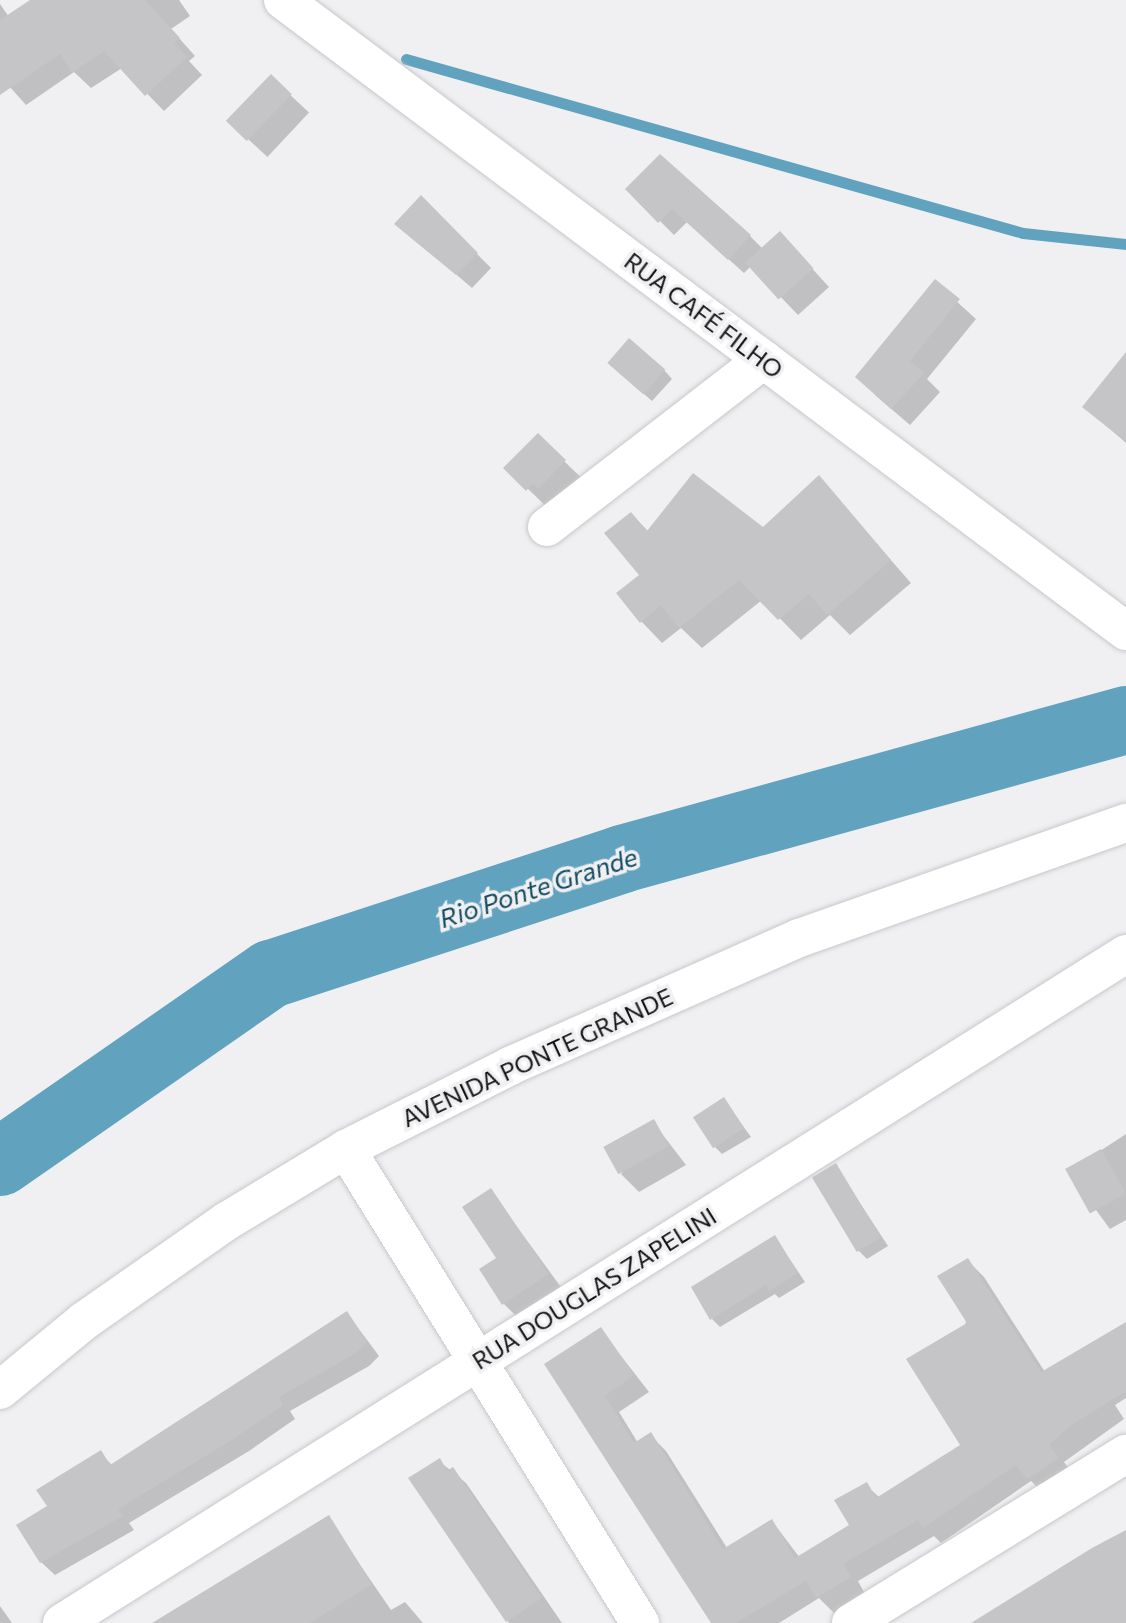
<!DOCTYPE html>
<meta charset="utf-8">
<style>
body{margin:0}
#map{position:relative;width:1126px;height:1623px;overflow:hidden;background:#f0f0f3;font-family:Commissioner,sans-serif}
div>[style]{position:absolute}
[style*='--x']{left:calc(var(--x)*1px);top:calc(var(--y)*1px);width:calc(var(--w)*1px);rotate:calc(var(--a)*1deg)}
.shadow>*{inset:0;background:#0003;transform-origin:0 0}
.stream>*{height:11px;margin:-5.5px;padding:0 5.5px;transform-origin:5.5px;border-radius:5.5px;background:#61a3bf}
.river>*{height:68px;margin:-34px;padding:0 34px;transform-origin:34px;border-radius:34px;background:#61a3bf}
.building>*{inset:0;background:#c5c4c7;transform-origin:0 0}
.roads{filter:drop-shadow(0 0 2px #c8c7ca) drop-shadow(0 0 2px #c8c7ca)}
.minor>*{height:38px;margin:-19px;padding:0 19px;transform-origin:19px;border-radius:19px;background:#fff}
span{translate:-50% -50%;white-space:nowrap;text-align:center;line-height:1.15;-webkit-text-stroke:7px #f0f0f3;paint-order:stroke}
.street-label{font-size:24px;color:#131314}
.water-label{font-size:26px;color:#144c60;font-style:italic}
</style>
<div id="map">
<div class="shadow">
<div style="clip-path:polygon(34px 0,179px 0,190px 16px,171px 29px,195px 56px,189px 61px,202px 75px,164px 111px,122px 68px,91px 88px,74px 72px,26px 105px,0 76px,0 4px,9px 17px)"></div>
<div style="left:271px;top:77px;width:52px;height:61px;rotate:43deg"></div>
<div style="clip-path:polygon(628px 189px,750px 236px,763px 249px,797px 252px,829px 287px,798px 315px,751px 266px,744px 273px,687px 222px,674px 235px)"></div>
<div style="clip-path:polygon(421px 198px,491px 268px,472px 288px,397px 224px)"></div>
<div style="clip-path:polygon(935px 282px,976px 319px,927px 379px,940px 392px,910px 425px,875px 395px)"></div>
<div style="clip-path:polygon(1126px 353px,1126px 443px,1085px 407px)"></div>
<div style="clip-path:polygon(664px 370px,672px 379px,652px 401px,619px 372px)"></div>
<div style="left:538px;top:436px;width:62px;height:45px;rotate:44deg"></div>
<div style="clip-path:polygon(819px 478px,911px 583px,850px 635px,830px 615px,801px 640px,762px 600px,702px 648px,681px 628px,662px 643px,641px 621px,641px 576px,631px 514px,649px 532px,763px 530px)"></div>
<div style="clip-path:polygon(724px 1100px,751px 1137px,722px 1154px,714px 1146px)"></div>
<div style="clip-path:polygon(653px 1122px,686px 1165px,639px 1192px,621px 1174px)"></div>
<div style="clip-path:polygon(1126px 1134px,1126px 1220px,1110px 1229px,1068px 1172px)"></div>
<div style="clip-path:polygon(835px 1165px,888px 1246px,867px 1259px,858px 1250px)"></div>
<div style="clip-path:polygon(491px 1191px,563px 1290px,519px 1319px,504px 1304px)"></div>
<div style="clip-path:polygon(775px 1237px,805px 1282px,779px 1298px,775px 1294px,720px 1327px,712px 1319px)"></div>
<div style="clip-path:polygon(967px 1260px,984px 1277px,1045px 1372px,1126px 1324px,1126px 1398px,1115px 1405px,1124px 1419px,1064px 1462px,1073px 1475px,1044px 1494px,1031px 1481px,941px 1543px,934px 1536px,858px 1581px,865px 1594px,834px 1613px,819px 1598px,779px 1623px,713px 1623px,547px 1364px,600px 1329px,649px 1392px,619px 1412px,638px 1443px,650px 1435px,666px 1451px,727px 1548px,772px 1521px,800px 1558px,852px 1526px,866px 1485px,880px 1498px,963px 1446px)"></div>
<div style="clip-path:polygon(347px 1313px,379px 1356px,369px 1366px,290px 1411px,295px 1419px,249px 1451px,129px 1523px,134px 1530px,55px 1575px,41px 1562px,50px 1507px,100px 1453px,112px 1465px)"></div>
<div style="clip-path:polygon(439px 1461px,466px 1483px,562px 1623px,509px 1623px,411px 1479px)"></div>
<div style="clip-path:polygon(328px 1518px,391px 1610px,405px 1602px,423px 1623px,159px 1623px)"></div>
<div style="clip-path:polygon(0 1606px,12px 1623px,0 1623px)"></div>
</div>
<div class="stream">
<div style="--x:406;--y:59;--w:641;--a:15.75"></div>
<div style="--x:1023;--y:233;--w:104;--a:6.1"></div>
</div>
<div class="river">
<div style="--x:0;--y:1162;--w:330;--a:-34.8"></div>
<div style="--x:271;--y:974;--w:369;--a:-18.1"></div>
<div style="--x:622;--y:859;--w:523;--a:-15.42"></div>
</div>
<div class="building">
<div style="clip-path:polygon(30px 0,145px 0,180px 38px,174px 43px,187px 57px,145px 96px,104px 51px,72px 73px,60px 54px,0 95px,0 20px)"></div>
<div style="left:271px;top:74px;width:29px;height:65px;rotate:44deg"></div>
<div style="clip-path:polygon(660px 154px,751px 235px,728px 260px,672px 209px,658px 223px,625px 189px)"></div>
<div style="clip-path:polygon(421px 195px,478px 253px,456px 275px,394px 224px)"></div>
<div style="left:780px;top:231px;width:50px;height:47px;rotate:48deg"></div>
<div style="clip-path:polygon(935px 279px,960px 299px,910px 361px,924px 373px,891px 409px,855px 377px)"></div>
<div style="left:629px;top:338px;width:48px;height:33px;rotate:41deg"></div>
<div style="clip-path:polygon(1126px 352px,1126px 442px,1082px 407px)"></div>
<div style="clip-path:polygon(538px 433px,566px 460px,538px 489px,533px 483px,526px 491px,503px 468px)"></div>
<div style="clip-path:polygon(693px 473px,763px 527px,819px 475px,891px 560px,827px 615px,809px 594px,778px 620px,739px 580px,679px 628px,661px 605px,640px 623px,616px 593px,639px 575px,604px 533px,631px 512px,647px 531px)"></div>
<div style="left:724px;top:1097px;width:37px;height:37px;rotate:57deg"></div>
<div style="left:654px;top:1119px;width:31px;height:58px;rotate:61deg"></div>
<div style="left:1101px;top:1149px;width:51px;height:41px;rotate:61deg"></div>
<div style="left:836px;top:1163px;width:87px;height:28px;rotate:59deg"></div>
<div style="clip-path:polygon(491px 1188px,549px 1274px,502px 1305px,479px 1269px,496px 1258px,462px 1207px)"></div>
<div style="clip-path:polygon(775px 1235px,798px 1273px,769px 1291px,766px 1285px,710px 1320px,691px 1287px)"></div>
<div style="clip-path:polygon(968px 1258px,1041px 1372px,1126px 1322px,1126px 1391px,1073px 1424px,1049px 1445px,1059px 1458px,1027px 1479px,1016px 1465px,923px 1528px,918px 1520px,843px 1564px,851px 1577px,816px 1598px,806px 1581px,736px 1623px,711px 1623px,544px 1364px,601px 1327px,634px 1375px,605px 1396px,634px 1443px,651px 1432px,723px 1549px,772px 1519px,795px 1558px,849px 1525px,834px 1500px,867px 1482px,876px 1498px,960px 1445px,906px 1359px,967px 1323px,937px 1276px)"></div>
<div style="clip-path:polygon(347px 1311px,367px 1342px,356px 1353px,279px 1397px,283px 1405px,235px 1438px,118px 1509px,123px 1516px,40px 1563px,16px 1525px,47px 1506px,36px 1490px,101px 1450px,110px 1465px)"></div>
<div style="clip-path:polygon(440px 1458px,447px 1471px,453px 1467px,542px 1598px,506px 1622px,408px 1478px)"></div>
<div style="clip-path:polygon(329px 1515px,372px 1584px,310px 1623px,152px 1623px)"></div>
<div style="clip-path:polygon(1126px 1530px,1126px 1623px,971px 1623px,1092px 1548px)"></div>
</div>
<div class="roads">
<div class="minor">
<div style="--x:283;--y:0;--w:1053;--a:36.82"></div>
<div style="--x:547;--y:527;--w:274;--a:-37.7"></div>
<div style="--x:346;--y:1149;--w:558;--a:58.19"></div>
<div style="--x:0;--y:1390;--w:109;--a:-39.4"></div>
<div style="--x:84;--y:1321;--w:174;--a:-35"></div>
<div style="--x:227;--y:1221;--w:139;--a:-31.2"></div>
<div style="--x:346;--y:1149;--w:184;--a:-26.8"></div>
<div style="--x:510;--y:1066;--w:316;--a:-23.9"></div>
<div style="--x:799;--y:938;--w:347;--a:-19.4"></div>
<div style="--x:62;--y:1623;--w:1257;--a:-32.16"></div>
<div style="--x:851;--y:1623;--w:323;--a:-31.6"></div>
</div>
</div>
<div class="street-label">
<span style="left:704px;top:315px;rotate:37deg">RUA CAFÉ FILHO</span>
<span style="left:537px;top:1057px;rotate:-25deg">AVENIDA PONTE GRANDE</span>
<span style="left:594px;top:1288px;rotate:-32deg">RUA DOUGLAS ZAPELINI</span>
</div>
<div class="water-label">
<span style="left:538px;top:887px;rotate:-18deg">Rio Ponte Grande</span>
</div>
</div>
